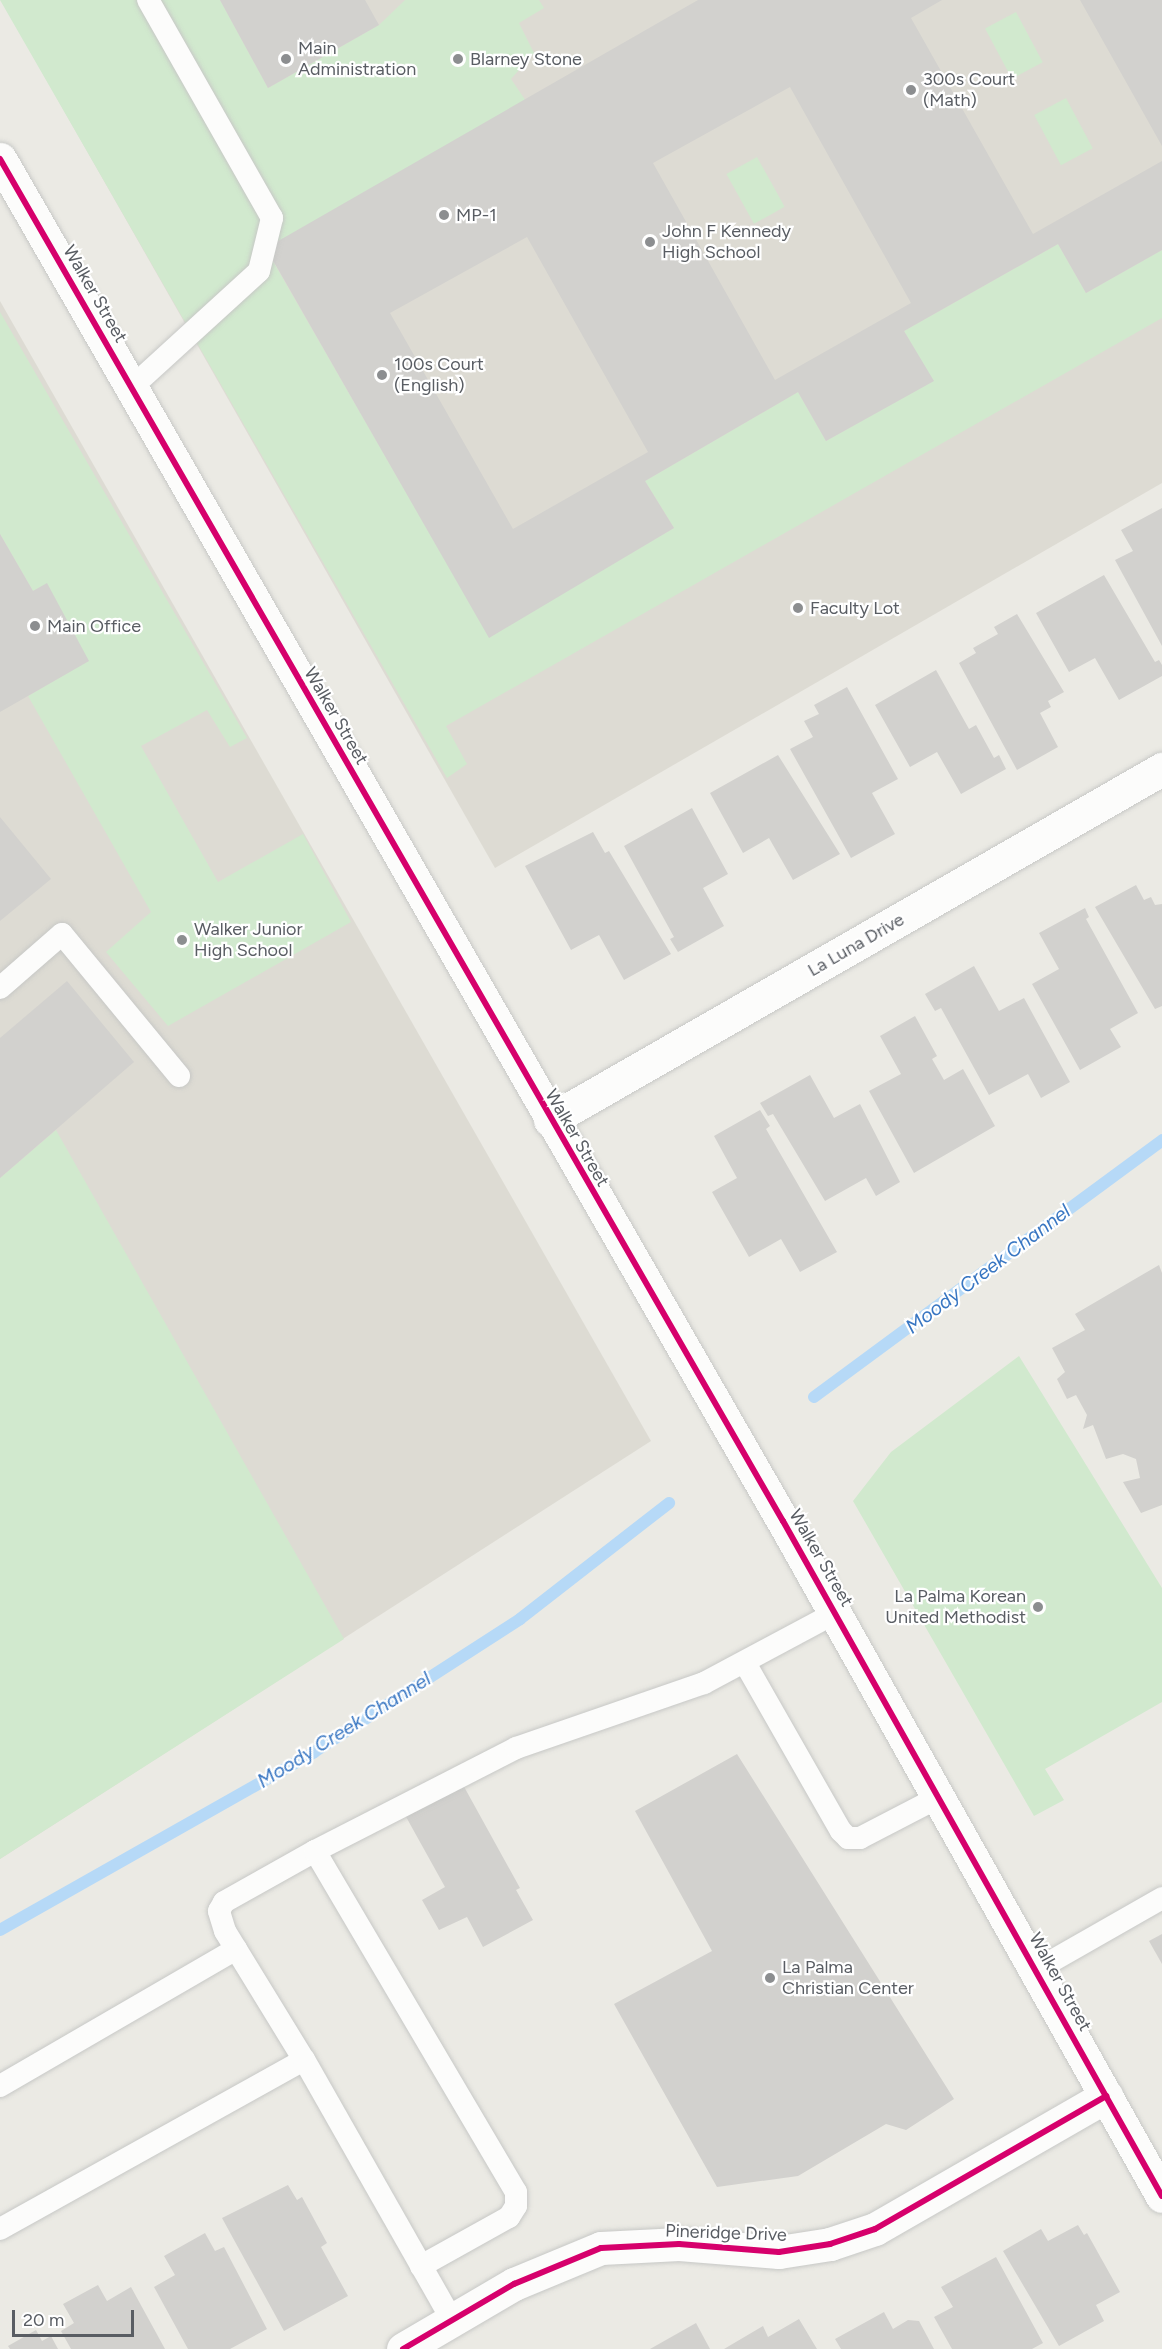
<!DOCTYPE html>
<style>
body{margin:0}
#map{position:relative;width:1162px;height:2349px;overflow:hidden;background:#ebeae4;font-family:Figtree,sans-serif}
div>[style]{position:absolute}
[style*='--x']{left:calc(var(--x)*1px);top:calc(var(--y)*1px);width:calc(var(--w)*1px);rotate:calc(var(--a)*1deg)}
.education>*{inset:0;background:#dddbd3}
.green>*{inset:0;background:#d1e9ce;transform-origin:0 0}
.stream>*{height:12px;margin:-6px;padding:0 6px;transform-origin:6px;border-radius:6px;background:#b6d9f7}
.building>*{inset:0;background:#d2d1ce}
.roads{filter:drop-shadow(0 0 2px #c7c8c6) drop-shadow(0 0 2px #c7c8c6)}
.lane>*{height:22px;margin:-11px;padding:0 11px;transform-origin:11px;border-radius:11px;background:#fcfcfb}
.street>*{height:33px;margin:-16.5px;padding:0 16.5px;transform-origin:16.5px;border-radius:16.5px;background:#fcfcfb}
.secondary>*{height:33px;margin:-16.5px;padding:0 16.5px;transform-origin:16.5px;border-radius:16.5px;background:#fcfcfb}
.cycleway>*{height:6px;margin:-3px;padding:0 3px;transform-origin:3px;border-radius:3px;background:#d6006c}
.dots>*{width:16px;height:16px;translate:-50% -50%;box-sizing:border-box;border:3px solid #fff;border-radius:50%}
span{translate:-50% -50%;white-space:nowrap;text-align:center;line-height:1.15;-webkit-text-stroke:4.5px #fff;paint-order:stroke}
.poi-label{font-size:18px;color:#595d63}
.left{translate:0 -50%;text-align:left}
.right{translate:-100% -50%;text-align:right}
.street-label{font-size:18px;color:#595d63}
.water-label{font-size:20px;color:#3876c2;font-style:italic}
.scale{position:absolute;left:12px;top:2310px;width:122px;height:27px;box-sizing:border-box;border:3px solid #595d63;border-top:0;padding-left:8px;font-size:18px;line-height:21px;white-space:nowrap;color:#595d63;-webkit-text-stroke:4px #fff;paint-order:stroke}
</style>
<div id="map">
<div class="education">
<div style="clip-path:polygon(1px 0,1162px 0,1162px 483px,495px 868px)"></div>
<div style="clip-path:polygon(0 301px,651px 1441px,0 1859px)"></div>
</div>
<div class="green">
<div style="clip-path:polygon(0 0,220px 0,268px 88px,379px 25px,405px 0,539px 0,544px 8px,519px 23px,534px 53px,511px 79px,526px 101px,266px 249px,489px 637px,674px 528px,645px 481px,798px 392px,826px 441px,933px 381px,904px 331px,1058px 244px,1086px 293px,1162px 250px,1162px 318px,446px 726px,467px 764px,447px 778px)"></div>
<div style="left:1016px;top:12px;width:57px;height:35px;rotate:62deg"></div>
<div style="left:1066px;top:98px;width:57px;height:36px;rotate:62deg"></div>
<div style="left:757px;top:157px;width:57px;height:35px;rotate:61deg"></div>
<div style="clip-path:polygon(0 312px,247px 738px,230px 747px,207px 710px,141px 746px,218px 882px,303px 834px,351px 922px,168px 1026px,106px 952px,151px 912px,28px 696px,88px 661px,47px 584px,33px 591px,0 534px)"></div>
<div style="clip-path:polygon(56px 1130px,344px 1639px,0 1859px,0 1178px)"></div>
<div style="clip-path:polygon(1019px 1356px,1162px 1588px,1162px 1702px,1045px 1769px,1064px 1800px,1034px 1816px,853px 1501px,891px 1452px)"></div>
</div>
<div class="stream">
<div style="--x:814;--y:1397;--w:433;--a:-36.4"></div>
<div style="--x:0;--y:1930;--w:361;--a:-29.5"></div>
<div style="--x:314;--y:1752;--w:245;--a:-32.8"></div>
<div style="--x:520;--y:1619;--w:189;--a:-37.9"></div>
</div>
<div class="building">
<div style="clip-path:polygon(220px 0,365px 0,379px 25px,268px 88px)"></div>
<div style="clip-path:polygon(evenodd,698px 0,942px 0,911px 18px,1033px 234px,1162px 161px,1162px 250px,1086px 293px,1058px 244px,904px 331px,934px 381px,826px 441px,798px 392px,645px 481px,674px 528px,489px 638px,266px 248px,698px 0,790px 87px,911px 303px,775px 380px,653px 163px,790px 87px,698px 0,527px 237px,648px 452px,513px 529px,390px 313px,527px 237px)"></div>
<div style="clip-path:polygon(1080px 0,1162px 0,1162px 146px)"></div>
<div style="clip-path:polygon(1162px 508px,1162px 646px,1115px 560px,1133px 551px,1121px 530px)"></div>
<div style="clip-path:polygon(0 534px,33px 591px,47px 583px,89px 661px,0 712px)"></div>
<div style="clip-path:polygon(1104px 575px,1155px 662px,1159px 660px,1162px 665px,1162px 676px,1119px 700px,1095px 658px,1069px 672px,1036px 613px)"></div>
<div style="clip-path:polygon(1017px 614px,1064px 692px,1048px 701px,1051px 707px,1040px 713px,1058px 747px,1017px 770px,959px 663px,976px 653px,973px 648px,998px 634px,994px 627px)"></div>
<div style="clip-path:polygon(936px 670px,969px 729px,976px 725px,994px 758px,999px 755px,1006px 769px,961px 794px,937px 752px,910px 767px,875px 705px)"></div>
<div style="clip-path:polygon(847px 687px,898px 779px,872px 793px,895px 834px,851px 858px,790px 749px,813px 737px,804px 721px,819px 714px,814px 705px)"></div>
<div style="clip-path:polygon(778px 755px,840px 854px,793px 880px,769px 838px,743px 853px,710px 793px)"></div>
<div style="clip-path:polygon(692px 808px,728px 874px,703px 888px,724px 926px,678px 952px,670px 939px,674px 937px,624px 846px)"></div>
<div style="clip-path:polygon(0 817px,51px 879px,0 921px)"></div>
<div style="clip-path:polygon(593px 832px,605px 853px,609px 851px,671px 954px,624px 980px,599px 935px,571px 950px,525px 866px)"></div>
<div style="clip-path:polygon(1136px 885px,1144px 900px,1151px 897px,1155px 905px,1162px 904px,1162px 1006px,1155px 1009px,1095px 907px)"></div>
<div style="clip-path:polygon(1085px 908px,1089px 917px,1086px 919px,1138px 1013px,1110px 1029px,1121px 1047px,1080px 1070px,1032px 984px,1059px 969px,1039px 933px)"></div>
<div style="clip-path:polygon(974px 966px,999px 1011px,1024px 998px,1070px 1082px,1041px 1098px,1028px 1074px,989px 1095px,941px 1008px,935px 1011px,925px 994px)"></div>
<div style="clip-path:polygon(67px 981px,134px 1062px,0 1178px,0 1038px)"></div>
<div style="clip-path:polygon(915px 1016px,937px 1056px,932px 1059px,944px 1080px,963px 1069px,995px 1126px,914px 1173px,869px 1091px,901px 1074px,880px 1036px)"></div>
<div style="clip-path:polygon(810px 1075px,834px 1118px,860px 1104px,900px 1182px,876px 1196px,866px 1178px,825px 1201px,773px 1114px,768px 1116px,760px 1103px)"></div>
<div style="clip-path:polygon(760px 1110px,770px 1126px,766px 1129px,837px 1252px,800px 1272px,781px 1239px,749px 1257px,712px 1192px,737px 1178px,714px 1136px)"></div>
<div style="clip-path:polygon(1159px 1265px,1162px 1273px,1162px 1505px,1141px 1513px,1123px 1482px,1140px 1478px,1136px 1459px,1123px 1454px,1106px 1459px,1093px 1425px,1083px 1429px,1087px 1415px,1076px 1395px,1067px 1399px,1057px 1379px,1065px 1372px,1052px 1348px,1085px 1330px,1075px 1314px)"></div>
<div style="clip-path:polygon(737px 1754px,954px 2099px,906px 2130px,886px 2124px,798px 2176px,717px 2187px,614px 2004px,712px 1951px,635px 1811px)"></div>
<div style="clip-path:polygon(462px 1783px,520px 1888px,516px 1890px,533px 1920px,483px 1947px,467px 1917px,439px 1930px,422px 1900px,445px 1887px,405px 1815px)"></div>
<div style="clip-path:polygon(1162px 1934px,1162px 1964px,1149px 1941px)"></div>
<div style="clip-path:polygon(288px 2185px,297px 2200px,302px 2197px,327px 2243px,321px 2247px,348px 2296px,284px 2331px,222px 2218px)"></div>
<div style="clip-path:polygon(1078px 2225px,1084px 2235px,1087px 2233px,1120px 2292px,1096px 2305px,1104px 2321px,1059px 2346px,1003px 2251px,1041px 2229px,1048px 2241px)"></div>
<div style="clip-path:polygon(205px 2233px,215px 2251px,224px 2247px,267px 2329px,230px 2349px,188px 2349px,154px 2287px,175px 2275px,164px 2256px)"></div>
<div style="clip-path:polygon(996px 2257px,1043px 2343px,1032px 2349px,952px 2349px,934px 2317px,953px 2307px,941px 2287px)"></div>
<div style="clip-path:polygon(98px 2285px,107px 2301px,131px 2287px,165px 2349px,71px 2349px,61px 2331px,74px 2323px,63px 2304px)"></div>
<div style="clip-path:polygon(884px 2312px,893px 2329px,908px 2320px,919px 2321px,934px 2349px,841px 2349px,835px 2339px)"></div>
<div style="clip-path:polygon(799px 2319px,817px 2349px,724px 2349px,763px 2326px,768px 2337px)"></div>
<div style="clip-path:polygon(696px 2323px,710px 2349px,650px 2349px)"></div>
<div style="clip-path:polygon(36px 2330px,42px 2341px,51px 2336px,58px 2349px,10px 2349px,8px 2346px)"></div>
</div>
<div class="roads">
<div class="lane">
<div style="--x:131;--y:388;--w:173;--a:-42.4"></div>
<div style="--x:259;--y:271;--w:55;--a:-76.2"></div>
<div style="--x:272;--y:218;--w:251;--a:-119.6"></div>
<div style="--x:0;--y:988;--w:82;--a:-41.1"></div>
<div style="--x:62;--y:934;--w:184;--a:50.5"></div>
<div style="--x:745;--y:1663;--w:193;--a:60.3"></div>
<div style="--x:841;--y:1831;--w:10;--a:45"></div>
<div style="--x:848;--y:1838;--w:12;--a:0"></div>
<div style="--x:860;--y:1838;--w:89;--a:-27.4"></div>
<div style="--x:315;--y:1851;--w:396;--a:59.5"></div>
<div style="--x:516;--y:2192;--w:14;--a:90"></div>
<div style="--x:516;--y:2206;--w:13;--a:122"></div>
<div style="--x:509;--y:2217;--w:101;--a:150.9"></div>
<div style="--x:1036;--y:1970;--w:145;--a:-29.7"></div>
<div style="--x:0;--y:2086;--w:273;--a:-30.1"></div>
<div style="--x:0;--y:2229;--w:348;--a:-29.1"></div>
<div style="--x:452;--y:2320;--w:299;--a:-119.6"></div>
<div style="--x:304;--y:2060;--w:151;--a:-121.5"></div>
<div style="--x:225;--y:1931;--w:21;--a:-107"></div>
<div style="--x:219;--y:1911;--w:10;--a:-61"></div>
<div style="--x:224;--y:1902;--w:104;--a:-29.3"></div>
<div style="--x:315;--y:1851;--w:226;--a:-27.1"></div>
<div style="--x:516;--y:1748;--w:199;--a:-19.1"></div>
<div style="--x:704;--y:1683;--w:149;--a:-28.1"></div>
</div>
<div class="street">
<div style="--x:550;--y:1120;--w:706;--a:-29.84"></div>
<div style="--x:403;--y:2349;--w:129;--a:-30.4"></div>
<div style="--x:514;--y:2284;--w:94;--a:-22.5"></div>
<div style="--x:601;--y:2248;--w:78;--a:-2.9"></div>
<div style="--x:679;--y:2244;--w:100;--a:4.6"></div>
<div style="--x:779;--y:2252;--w:52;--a:-8.9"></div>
<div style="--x:830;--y:2244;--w:47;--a:-18.4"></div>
<div style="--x:875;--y:2229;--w:267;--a:-29.9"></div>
</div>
<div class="secondary">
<div style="--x:0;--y:159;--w:1571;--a:60.11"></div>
<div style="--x:783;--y:1521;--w:774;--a:60.69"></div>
</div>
</div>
<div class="cycleway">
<div style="--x:0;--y:159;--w:1571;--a:60.11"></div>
<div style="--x:783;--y:1521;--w:774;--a:60.69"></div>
<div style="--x:403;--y:2349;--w:129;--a:-30.4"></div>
<div style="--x:514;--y:2284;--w:94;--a:-22.5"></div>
<div style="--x:601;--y:2248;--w:78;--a:-2.9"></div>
<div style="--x:679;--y:2244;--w:100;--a:4.6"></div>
<div style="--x:779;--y:2252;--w:52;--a:-8.9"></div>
<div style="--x:830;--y:2244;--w:47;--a:-18.4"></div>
<div style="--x:875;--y:2229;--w:267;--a:-29.9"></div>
</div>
<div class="dots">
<div style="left:286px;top:59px;background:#8c8e90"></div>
<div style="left:458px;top:59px;background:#8c8e90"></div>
<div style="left:911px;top:90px;background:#8c8e90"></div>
<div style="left:444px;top:215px;background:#8c8e90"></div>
<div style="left:650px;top:242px;background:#8c8e90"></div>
<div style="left:382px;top:375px;background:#8c8e90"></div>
<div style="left:798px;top:608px;background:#8c8e90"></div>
<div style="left:35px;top:626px;background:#8c8e90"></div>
<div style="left:182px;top:940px;background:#8c8e90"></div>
<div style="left:1038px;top:1607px;background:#8c8e90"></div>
<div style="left:770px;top:1978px;background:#8c8e90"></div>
</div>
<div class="poi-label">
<span class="left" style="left:298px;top:59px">Main<br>Administration</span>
<span class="left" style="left:470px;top:59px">Blarney Stone</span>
<span class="left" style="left:923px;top:90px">300s Court<br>(Math)</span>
<span class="left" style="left:456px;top:215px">MP-1</span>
<span class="left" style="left:662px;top:242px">John F Kennedy<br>High School</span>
<span class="left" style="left:394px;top:375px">100s Court<br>(English)</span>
<span class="left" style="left:810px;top:608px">Faculty Lot</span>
<span class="left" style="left:47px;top:626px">Main Office</span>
<span class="left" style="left:194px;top:940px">Walker Junior<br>High School</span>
<span class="right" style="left:1026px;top:1607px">La Palma Korean<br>United Methodist</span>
<span class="left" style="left:782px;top:1978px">La Palma<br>Christian Center</span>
</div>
<div class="street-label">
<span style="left:95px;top:294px;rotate:60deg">Walker Street</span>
<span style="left:336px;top:716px;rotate:60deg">Walker Street</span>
<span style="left:856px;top:945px;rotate:-30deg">La Luna Drive</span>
<span style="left:577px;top:1138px;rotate:60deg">Walker Street</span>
<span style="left:821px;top:1558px;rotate:60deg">Walker Street</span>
<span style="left:1060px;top:1982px;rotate:61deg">Walker Street</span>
<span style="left:726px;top:2233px;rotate:2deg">Pineridge Drive</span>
</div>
<div class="water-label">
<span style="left:988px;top:1269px;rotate:-37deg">Moody Creek Channel</span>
<span style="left:344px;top:1730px;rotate:-32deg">Moody Creek Channel</span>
</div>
<div class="scale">20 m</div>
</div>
